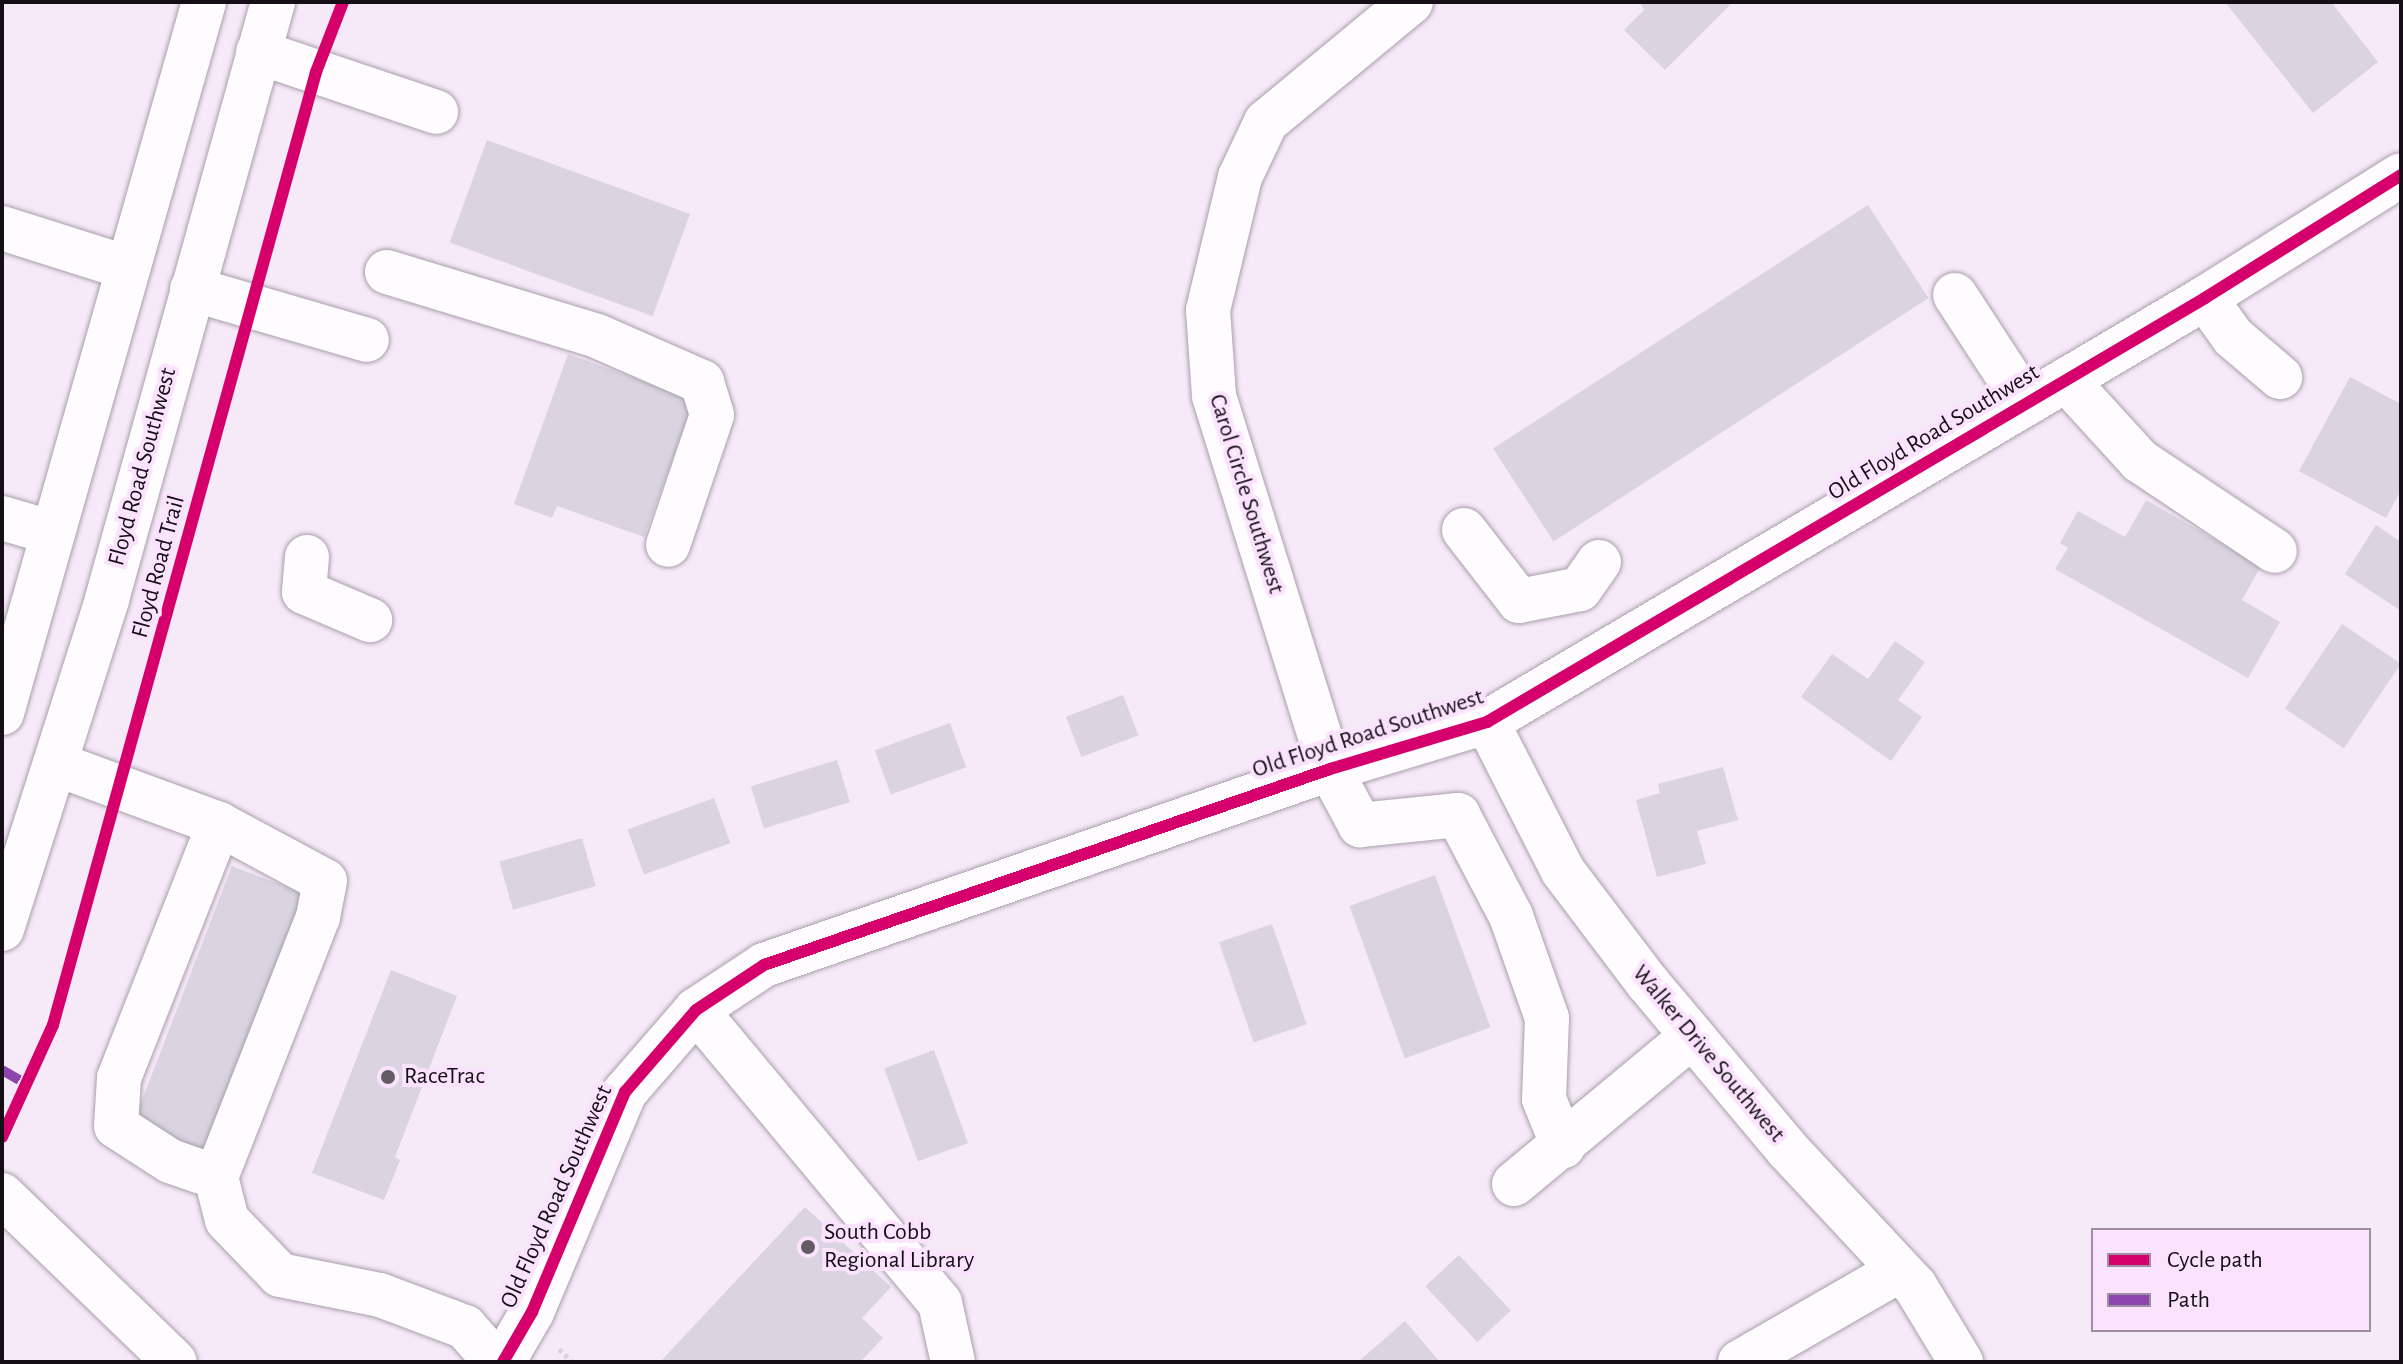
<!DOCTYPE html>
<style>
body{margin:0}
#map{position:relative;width:2403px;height:1364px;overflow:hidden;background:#f6e9f8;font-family:"Alegreya Sans",sans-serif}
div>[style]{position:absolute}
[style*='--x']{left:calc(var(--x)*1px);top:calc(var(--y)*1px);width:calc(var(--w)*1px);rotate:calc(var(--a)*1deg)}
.building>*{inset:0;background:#dad3e0;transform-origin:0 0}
.path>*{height:5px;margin-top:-2.5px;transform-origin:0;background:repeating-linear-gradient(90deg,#d7d4d9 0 4px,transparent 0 8px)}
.roads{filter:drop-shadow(0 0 2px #a99fab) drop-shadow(0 0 2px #a99fab)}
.minor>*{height:44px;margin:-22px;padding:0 22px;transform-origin:22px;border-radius:22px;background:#fefcfe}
.major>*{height:44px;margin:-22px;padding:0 22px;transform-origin:22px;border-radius:22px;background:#fefcfe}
.quiet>*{height:10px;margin-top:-5px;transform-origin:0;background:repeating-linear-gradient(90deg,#8e44ad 0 20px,transparent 0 30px)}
.cycleway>*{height:12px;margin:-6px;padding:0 6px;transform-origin:6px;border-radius:6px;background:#d6006c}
.dots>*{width:22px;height:22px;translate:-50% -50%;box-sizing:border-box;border:4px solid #fbe3fe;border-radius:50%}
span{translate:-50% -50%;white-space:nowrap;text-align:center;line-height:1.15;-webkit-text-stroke:8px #fbe3fe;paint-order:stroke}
.street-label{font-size:24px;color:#150e16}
.poi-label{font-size:24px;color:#150e16}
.left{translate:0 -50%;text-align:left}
.frame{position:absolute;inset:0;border:4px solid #150e16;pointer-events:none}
.legend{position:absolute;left:2091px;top:1228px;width:280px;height:104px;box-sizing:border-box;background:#fbe3fe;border:2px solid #9f8ea1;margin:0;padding:10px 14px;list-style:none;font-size:24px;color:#150e16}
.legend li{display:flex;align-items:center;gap:16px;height:40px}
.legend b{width:40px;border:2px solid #9f8ea1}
</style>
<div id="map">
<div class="building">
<div style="clip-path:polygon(1640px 2px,1733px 2px,1665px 70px,1624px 30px,1644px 10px)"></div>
<div style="clip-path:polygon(2225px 2px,2331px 2px,2378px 62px,2313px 113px)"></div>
<div style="left:487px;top:140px;width:216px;height:109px;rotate:20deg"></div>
<div style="left:1868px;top:205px;width:111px;height:447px;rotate:57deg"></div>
<div style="clip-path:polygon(568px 354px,694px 400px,644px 537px,557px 506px,552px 518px,514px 504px)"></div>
<div style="clip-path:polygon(2350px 377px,2401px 404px,2401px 490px,2386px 518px,2299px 471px)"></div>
<div style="clip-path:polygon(2146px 500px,2261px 566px,2242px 600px,2280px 622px,2248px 678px,2055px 569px,2068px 548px,2060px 543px,2078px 511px,2125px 537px)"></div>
<div style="clip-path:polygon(2376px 525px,2401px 542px,2401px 611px,2345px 574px)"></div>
<div style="left:2342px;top:624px;width:71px;height:102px;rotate:34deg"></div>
<div style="clip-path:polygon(1895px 641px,1925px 662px,1898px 700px,1922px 717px,1891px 761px,1801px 697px,1832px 654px,1868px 679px)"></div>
<div style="left:1123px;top:695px;width:43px;height:61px;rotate:69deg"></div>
<div style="left:950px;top:723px;width:47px;height:80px;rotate:70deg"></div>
<div style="left:837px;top:760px;width:44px;height:90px;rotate:73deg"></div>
<div style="clip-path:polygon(1723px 767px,1738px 820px,1697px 831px,1706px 864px,1657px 877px,1636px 800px,1660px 793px,1658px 784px)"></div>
<div style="left:714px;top:798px;width:48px;height:92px;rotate:70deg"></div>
<div style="left:582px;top:838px;width:50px;height:86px;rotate:74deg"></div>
<div style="left:232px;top:866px;width:79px;height:283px;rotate:21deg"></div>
<div style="left:1435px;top:875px;width:162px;height:91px;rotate:70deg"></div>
<div style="left:1272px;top:924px;width:106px;height:56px;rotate:71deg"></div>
<div style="clip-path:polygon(391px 970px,457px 996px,395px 1157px,400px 1160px,384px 1200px,312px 1173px)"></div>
<div style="left:934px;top:1050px;width:99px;height:53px;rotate:70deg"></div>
<div style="clip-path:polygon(805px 1207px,891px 1287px,862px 1318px,883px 1338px,860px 1362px,660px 1362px)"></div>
<div style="left:1459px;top:1255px;width:76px;height:46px;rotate:47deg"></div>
<div style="clip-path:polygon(1405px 1321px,1440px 1362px,1358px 1362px)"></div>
</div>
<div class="path">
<div style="--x:559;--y:1349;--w:19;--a:43"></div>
</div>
<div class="roads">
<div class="minor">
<div style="--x:1411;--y:2;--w:188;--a:140.4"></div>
<div style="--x:1266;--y:122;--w:61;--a:115.3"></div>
<div style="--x:1240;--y:177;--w:137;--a:103.5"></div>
<div style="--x:1208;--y:310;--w:86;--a:86"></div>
<div style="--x:1214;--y:396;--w:391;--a:72.7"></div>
<div style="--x:1330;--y:769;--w:64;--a:61.8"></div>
<div style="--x:1360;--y:825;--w:99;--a:-5.8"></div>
<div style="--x:1458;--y:815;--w:114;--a:62.3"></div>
<div style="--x:1511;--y:916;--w:108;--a:70.6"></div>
<div style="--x:1547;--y:1018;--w:81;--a:92.1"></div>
<div style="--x:1544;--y:1099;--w:51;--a:68"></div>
<div style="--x:258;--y:52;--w:188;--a:18.6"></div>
<div style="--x:2;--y:228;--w:132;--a:17.6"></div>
<div style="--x:387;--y:272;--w:220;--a:16.9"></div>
<div style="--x:597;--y:336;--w:115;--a:23.7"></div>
<div style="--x:702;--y:382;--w:34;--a:73"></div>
<div style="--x:712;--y:415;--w:137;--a:108.7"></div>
<div style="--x:192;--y:289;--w:182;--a:16.2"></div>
<div style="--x:1955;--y:295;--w:130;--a:56.9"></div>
<div style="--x:2205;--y:298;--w:48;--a:54.3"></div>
<div style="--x:2233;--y:337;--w:62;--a:40.4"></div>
<div style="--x:2066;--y:380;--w:110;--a:47.6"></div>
<div style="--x:2140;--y:461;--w:162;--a:33.7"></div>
<div style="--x:2;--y:518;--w:53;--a:16.4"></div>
<div style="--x:1464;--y:530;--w:90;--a:52.2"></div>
<div style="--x:1519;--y:601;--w:62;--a:-11.1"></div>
<div style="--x:1580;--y:589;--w:33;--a:-55"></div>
<div style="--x:307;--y:557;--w:35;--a:95"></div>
<div style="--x:304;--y:592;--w:72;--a:23"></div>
<div style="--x:1487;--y:722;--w:167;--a:63"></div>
<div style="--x:1563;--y:871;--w:139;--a:52.9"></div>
<div style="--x:1647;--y:982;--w:219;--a:50"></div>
<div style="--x:1788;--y:1150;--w:186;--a:47"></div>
<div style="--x:1915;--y:1286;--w:89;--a:58.8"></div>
<div style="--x:56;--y:764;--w:174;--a:20.2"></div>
<div style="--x:219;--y:824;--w:120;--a:28.3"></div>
<div style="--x:325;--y:881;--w:37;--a:101"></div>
<div style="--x:318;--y:917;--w:279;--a:111.4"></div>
<div style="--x:216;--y:1177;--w:44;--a:75.7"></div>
<div style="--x:227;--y:1220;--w:76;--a:46.1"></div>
<div style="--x:280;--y:1275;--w:102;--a:11.3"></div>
<div style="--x:380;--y:1295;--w:91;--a:20.6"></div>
<div style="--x:465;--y:1327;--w:47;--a:48.5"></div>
<div style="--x:696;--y:1010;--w:381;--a:50.2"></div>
<div style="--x:940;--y:1303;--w:60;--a:77.6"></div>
<div style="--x:216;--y:1177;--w:49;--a:-160.8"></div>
<div style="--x:170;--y:1161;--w:64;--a:-147.1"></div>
<div style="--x:116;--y:1126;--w:48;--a:-86.4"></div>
<div style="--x:119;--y:1078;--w:273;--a:-68.5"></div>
<div style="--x:1514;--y:1184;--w:231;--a:-39.7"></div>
<div style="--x:2;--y:1195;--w:240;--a:44"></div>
<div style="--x:503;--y:1362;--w:58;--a:-59.9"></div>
<div style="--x:532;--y:1312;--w:239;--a:-67.1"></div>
<div style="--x:625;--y:1092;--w:108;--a:-49.1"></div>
<div style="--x:696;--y:1010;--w:82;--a:-33.5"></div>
<div style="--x:764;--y:965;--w:599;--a:-19.1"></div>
<div style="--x:1330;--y:769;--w:164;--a:-16.7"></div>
<div style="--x:1487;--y:722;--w:834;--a:-30.56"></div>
<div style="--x:2205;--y:298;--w:231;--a:-32.1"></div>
<div style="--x:1740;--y:1362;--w:182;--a:-29.9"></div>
</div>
<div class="major">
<div style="--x:2;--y:713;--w:739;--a:-74.14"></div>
<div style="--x:2;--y:929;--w:346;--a:-72.3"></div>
<div style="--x:107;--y:599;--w:620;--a:-74.46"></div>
</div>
</div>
<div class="quiet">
<div style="--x:2;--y:1070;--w:28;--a:30"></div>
</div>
<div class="cycleway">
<div style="--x:2;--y:1137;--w:123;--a:-65.5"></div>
<div style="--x:53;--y:1025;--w:989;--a:-74.57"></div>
<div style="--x:316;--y:72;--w:75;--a:-68.9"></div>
<div style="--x:503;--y:1362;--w:58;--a:-59.9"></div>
<div style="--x:532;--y:1312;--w:239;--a:-67.1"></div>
<div style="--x:625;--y:1092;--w:108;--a:-49.1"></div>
<div style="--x:696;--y:1010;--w:82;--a:-33.5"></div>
<div style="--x:764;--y:965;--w:599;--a:-19.1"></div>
<div style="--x:1330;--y:769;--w:164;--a:-16.7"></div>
<div style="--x:1487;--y:722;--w:834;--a:-30.56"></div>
<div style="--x:2205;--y:298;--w:231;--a:-32.1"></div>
</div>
<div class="dots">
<div style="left:388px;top:1077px;background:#645b65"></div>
<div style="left:808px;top:1247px;background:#645b65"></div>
</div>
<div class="street-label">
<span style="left:1934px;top:433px;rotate:-31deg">Old Floyd Road Southwest</span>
<span style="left:143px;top:467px;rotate:-75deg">Floyd Road Southwest</span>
<span style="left:1246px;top:494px;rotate:73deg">Carol Circle Southwest</span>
<span style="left:159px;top:567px;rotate:-75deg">Floyd Road Trail</span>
<span style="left:1368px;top:734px;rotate:-18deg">Old Floyd Road Southwest</span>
<span style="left:1708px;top:1054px;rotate:50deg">Walker Drive Southwest</span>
<span style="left:557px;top:1197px;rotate:-66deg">Old Floyd Road Southwest</span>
</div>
<div class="poi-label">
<span class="left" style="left:404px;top:1077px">RaceTrac</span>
<span class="left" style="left:824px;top:1247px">South Cobb<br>Regional Library</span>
</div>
<div class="frame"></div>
<ul class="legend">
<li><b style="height:10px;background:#d6006c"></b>Cycle path</li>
<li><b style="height:10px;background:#8e44ad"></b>Path</li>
</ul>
</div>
